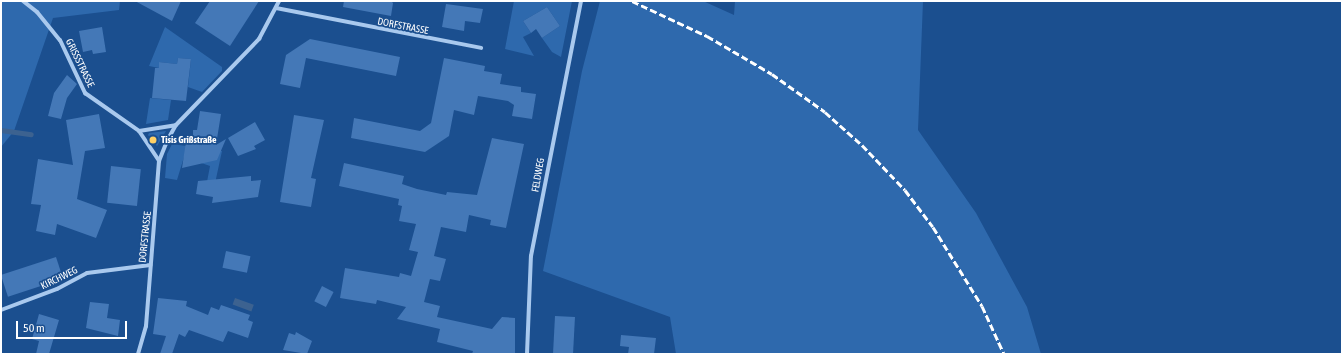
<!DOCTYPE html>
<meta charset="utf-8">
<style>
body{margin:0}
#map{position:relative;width:1343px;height:355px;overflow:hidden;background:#1b4f8f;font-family:"Asap Condensed",sans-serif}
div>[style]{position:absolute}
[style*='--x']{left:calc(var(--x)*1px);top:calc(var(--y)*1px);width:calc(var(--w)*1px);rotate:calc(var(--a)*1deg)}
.green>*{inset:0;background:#2e69ad}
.water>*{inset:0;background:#3c6290;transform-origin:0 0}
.stream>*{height:4.5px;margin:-2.25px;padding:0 2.25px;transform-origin:2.25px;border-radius:2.25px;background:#3c6290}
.building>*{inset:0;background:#4478b7;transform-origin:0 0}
.street>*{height:4px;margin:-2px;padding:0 2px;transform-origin:2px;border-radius:2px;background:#a9c9ee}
.rail>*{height:3px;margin-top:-1.5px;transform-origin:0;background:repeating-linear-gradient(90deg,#fff 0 7px,transparent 0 10px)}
.dots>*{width:11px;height:11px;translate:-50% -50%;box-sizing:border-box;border:2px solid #1b4f8f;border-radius:50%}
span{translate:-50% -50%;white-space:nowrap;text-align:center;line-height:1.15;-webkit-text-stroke:3.5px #1b4f8f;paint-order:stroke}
.street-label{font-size:10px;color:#fff}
.poi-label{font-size:10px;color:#fff;font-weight:700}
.left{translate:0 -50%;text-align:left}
.frame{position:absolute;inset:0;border:2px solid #fff;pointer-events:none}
.scale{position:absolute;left:16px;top:321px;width:111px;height:18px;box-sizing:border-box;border:2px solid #fff;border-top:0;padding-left:5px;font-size:12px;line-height:14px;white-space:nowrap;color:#fff;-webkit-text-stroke:3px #1b4f8f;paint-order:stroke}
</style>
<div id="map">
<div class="green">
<div style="clip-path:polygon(1px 1px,120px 1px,119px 10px,53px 18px,14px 131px,1px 147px)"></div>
<div style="clip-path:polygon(514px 1px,572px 1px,561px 57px,552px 52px,542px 38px,560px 26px,547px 7px,523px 21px,531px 33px,523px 37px,534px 56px,505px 49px)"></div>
<div style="clip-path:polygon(600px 1px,703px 1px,734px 15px,735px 1px,923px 1px,918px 130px,976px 213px,1027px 307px,1041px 354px,676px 354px,670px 317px,543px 271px,582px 71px)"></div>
<div style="clip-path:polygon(165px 27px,222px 67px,222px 71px,202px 92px,188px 87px,191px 59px,178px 58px,177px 64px,159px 62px,159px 68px,149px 66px)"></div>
<div style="clip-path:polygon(150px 98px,171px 100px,168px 120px,146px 124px)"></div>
<div style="clip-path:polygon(166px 131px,157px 146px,148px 135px,149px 133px)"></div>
<div style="clip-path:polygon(172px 144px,222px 151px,214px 188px,206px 187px,210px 166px,184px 157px,177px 180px,165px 178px,167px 154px)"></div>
</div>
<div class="water">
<div style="left:235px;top:298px;width:20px;height:7px;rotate:20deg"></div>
</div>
<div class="stream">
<div style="--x:1;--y:130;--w:30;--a:8"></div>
</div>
<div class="building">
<div style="clip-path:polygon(135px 1px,181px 1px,172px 21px)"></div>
<div style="clip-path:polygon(210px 1px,259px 1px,230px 46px,195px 23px)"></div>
<div style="clip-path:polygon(344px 1px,391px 1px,393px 3px,391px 16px,343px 7px)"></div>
<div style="clip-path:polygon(446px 4px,483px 9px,480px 23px,465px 21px,464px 31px,442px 27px)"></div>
<div style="clip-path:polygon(547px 7px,560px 26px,542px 38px,536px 29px,531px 33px,523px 21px)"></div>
<div style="clip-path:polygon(102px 27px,106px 52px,93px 54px,92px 50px,83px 52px,79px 31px)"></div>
<div style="clip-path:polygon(310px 39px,400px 57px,396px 76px,306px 58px,300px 88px,280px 84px,286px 55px)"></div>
<div style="clip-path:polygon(178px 58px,191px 59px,186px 101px,152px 98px,155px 68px,159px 68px,159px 62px,177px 64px)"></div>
<div style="clip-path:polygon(444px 58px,485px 66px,484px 71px,502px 74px,500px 84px,521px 87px,521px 92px,536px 94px,532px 119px,512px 116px,514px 105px,508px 101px,478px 96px,474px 115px,454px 110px,449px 136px,425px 152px,351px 138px,354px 118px,420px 131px,431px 123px)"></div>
<div style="clip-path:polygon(67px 75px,77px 84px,67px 98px,61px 119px,48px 116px,54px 93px)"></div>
<div style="clip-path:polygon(200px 111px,221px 114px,216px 145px,226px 139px,217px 160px,182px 168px,187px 135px,193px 135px,193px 130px,197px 130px)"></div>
<div style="clip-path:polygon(99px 114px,105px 148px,85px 151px,77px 199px,107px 210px,96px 238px,57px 224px,55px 235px,36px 231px,41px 205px,31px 204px,38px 159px,73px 165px,66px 120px)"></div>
<div style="clip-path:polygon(294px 115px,324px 120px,311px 178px,316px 179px,311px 207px,280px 202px)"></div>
<div style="clip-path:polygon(255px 122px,265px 140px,254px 146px,256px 149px,238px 156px,228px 138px)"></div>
<div style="clip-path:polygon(492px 138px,524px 144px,506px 228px,490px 225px,491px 220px,469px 215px,466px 232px,441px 227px,434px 256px,446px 259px,440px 281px,430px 279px,424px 302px,440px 306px,437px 317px,492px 329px,502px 317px,515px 318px,515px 354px,472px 354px,473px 351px,437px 342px,440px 329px,397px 319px,406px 307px,377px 300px,376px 304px,340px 298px,345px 268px,399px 277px,400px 273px,411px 276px,418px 252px,409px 250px,416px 224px,399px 221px,402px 206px,398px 205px,399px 199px,339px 186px,344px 163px,404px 176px,402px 184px,417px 189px,446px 195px,447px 192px,477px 195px)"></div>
<div style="left:111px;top:166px;width:30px;height:37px;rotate:6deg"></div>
<div style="clip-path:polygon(251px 176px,251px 181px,261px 180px,258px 197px,212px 203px,213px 197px,196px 194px,198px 181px)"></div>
<div style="left:226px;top:251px;width:25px;height:17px;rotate:12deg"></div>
<div style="left:56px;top:257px;width:23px;height:58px;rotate:72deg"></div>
<div style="left:322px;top:286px;width:13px;height:17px;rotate:27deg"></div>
<div style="clip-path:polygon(158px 298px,187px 301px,186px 306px,208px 315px,211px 307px,219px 310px,221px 305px,250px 315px,248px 320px,253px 322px,248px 338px,228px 331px,223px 342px,189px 330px,185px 337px,179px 334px,172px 354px,160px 354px,166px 336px,153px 334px)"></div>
<div style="clip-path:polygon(90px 302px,109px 304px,107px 318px,120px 320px,118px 336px,86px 328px)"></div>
<div style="clip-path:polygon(39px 314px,59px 320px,49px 354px,36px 354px,39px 341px,32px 339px)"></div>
<div style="left:555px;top:316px;width:20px;height:38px;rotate:3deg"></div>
<div style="clip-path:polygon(296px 332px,312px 341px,307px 354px,283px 350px,289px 333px,295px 335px)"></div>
<div style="clip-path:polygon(621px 335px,656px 338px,654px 354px,628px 354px,629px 347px,620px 346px)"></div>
</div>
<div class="street">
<div style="--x:23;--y:1;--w:18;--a:38"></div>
<div style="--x:37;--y:12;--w:36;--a:51"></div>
<div style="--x:60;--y:40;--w:59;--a:64.7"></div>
<div style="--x:85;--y:93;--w:66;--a:35.1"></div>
<div style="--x:139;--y:131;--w:36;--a:56"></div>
<div style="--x:276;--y:8;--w:209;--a:11"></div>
<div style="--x:139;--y:131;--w:37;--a:-9"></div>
<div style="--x:1;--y:310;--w:60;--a:-20.6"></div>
<div style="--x:57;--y:289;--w:34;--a:-28"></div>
<div style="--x:87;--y:273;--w:64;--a:-7.2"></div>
<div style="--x:138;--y:354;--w:29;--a:-74"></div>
<div style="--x:146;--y:326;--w:166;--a:-85.5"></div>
<div style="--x:159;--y:161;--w:22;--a:-68"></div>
<div style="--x:167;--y:141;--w:18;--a:-61"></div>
<div style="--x:176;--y:125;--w:120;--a:-46"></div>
<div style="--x:259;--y:39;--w:43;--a:-62.2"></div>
<div style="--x:527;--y:354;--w:98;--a:-87.7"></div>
<div style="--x:531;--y:256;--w:260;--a:-78.9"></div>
</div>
<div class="rail">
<div style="--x:632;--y:1;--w:83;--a:25"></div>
<div style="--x:707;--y:36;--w:75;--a:30.3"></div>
<div style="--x:772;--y:74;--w:65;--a:35.6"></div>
<div style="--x:825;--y:112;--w:50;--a:41.7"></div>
<div style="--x:862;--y:145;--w:62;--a:46.3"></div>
<div style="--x:905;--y:190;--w:46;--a:52.9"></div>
<div style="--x:933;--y:227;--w:93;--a:58.2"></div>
<div style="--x:982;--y:306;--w:53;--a:65.4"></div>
</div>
<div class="dots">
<div style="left:153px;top:140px;background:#ffd166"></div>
</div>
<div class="street-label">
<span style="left:403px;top:26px;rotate:11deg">DORFSTRASSE</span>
<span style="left:80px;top:63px;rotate:64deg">GRISSSTRASSE</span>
<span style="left:538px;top:175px;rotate:-80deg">FELDWEG</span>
<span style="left:145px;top:237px;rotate:-84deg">DORFSTRASSE</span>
<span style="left:59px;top:278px;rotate:-26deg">KIRCHWEG</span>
</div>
<div class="poi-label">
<span class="left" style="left:161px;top:140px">Tisis Grißstraße</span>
</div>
<div class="frame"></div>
<div class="scale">50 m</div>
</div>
